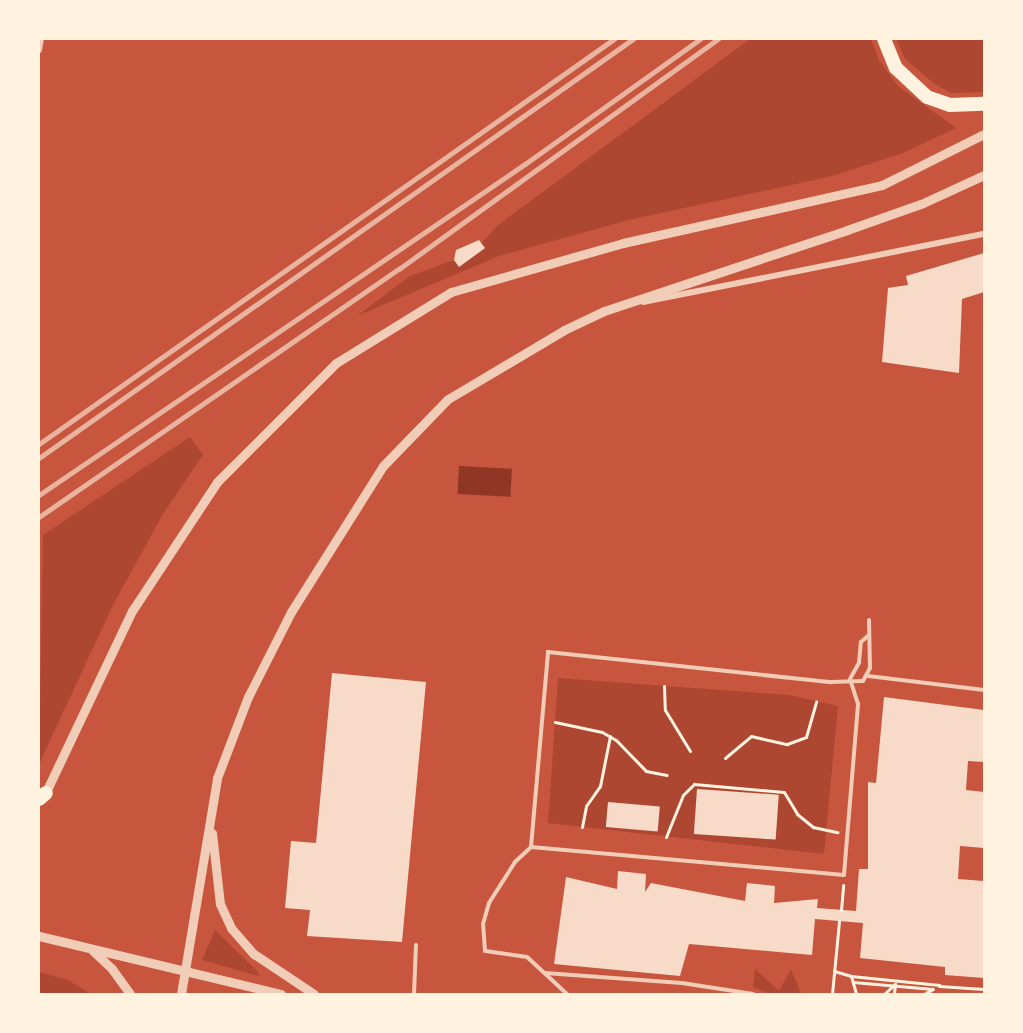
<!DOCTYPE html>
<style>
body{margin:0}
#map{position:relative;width:1023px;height:1033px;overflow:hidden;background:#c8553d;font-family:Rubik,sans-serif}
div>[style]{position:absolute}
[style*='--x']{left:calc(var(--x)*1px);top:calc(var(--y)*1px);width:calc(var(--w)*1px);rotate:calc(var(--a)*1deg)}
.green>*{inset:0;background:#ae4732}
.water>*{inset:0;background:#8f3625;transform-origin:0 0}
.building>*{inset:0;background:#f7dbc8;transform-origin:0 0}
.path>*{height:3px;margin:-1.5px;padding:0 1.5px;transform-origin:1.5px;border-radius:1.5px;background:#fff3e0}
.service>*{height:4px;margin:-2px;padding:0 2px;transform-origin:2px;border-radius:2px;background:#f1ccb7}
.minor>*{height:6px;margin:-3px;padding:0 3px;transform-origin:3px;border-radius:3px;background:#f1ccb7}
.tertiary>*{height:9px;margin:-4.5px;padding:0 4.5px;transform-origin:4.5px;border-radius:4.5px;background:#f1ccb7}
.motorway>*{height:14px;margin:-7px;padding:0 7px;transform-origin:7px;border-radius:7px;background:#fff3e0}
.rail>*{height:4.5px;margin:-2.25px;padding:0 2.25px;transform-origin:2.25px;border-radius:2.25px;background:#e9b49f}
span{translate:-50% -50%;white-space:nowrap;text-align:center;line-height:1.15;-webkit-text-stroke:4.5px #fff3e0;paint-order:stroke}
.frame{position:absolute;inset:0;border:40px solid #fff3e0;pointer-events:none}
</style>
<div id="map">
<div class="green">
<div style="clip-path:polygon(750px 39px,871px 39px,879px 60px,898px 86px,956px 128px,903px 153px,832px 176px,629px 220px,499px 256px,357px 316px,410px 276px,454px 260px,460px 266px,485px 249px,481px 244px,497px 226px)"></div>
<div style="clip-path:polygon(896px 39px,984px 39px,984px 92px,951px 93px,932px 82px,905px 59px)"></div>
<div style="clip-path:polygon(190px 437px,203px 455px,163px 514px,114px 603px,39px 764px,43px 535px)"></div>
<div style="clip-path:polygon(558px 678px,789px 695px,838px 706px,824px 854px,548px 823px)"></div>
<div style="clip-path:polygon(215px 930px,258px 972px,259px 976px,202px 960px)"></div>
<div style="clip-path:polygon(755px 969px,779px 991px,791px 969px,801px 994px,770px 994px,753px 987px)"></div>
<div style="clip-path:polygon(39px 972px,68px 980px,91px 994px,39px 994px)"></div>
</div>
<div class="water">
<div style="left:459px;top:466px;width:53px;height:28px;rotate:3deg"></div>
</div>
<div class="building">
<div style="clip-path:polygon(479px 240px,485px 248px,459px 267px,454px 260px,456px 250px)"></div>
<div style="clip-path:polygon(984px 253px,984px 292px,962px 299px,959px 373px,882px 362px,888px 288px,908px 285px,906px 276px)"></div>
<div style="clip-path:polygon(332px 673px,426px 682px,402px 942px,307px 936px,310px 910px,285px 908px,291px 841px,316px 843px)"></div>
<div style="clip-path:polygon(884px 697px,984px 710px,984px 762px,968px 761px,966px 790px,984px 792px,984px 848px,960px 846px,958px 879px,984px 881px,984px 978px,945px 975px,945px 967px,860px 958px,863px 923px,815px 919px,812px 955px,689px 944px,680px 976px,554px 964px,566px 877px,617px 889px,618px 871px,646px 874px,645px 892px,651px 883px,745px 901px,747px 883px,775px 886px,774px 903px,818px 899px,817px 908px,856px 911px,859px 869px,868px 869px,868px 782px,876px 783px)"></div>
<div style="left:697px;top:789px;width:82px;height:45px;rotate:4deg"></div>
<div style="left:608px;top:802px;width:52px;height:25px;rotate:5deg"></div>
</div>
<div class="path">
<div style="--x:664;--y:686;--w:24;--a:88"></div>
<div style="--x:665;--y:710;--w:48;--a:58.6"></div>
<div style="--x:555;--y:722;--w:48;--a:12"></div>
<div style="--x:602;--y:732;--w:16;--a:30"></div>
<div style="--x:616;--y:740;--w:43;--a:45.9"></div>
<div style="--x:646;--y:771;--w:21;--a:11"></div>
<div style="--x:725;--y:758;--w:34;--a:-40"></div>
<div style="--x:751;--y:736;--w:37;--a:13"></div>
<div style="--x:787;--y:744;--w:20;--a:-20"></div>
<div style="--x:806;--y:737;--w:37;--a:-74"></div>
<div style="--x:582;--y:827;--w:21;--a:-79"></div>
<div style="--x:586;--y:806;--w:24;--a:-55"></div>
<div style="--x:600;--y:786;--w:51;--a:-78.7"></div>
<div style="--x:666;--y:837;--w:45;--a:-68"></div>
<div style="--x:683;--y:795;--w:16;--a:-45"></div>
<div style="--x:694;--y:784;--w:90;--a:5.1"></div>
<div style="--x:784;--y:792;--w:26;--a:59"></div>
<div style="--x:797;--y:814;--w:21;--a:39"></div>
<div style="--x:813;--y:827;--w:25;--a:12"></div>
<div style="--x:841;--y:910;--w:25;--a:-85"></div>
<div style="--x:834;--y:971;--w:18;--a:16"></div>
<div style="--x:851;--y:976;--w:19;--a:74"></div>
<div style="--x:851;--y:976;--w:89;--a:5.8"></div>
<div style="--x:853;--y:982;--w:80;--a:5"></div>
<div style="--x:939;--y:986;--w:45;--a:3.8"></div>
<div style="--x:832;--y:994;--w:73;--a:-84.5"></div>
<div style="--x:884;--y:994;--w:15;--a:-42"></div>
<div style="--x:895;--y:984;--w:10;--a:96"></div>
<div style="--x:924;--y:994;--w:10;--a:-29"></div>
</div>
<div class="service">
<div style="--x:868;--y:676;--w:117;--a:6.9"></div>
<div style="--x:850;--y:679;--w:18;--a:-61"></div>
<div style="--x:859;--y:663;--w:21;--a:-85"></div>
<div style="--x:861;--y:642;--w:9;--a:-41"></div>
<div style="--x:531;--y:847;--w:314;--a:5.1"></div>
<div style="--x:844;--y:875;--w:172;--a:-85.3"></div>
<div style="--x:858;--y:704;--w:25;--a:-108"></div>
<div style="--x:545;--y:973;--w:137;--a:4.2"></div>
<div style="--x:682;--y:983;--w:72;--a:8.8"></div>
<div style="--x:414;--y:994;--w:49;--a:-87.7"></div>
<div style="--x:567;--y:994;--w:54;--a:-137.2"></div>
<div style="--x:527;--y:957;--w:42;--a:-171.9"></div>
<div style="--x:485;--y:951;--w:27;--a:-94"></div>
<div style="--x:483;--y:924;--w:22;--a:-74"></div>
<div style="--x:489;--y:903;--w:49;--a:-57.6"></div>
<div style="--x:515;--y:862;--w:22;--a:-43"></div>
<div style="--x:531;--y:847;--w:196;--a:-85"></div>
<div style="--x:548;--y:652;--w:285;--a:6.1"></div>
<div style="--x:831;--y:682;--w:32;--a:-2"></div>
<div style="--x:863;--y:681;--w:15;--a:-62"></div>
<div style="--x:870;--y:668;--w:48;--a:-91.2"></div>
</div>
<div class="minor">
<div style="--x:39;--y:50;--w:11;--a:-80"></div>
<div style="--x:643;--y:302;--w:348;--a:-11.3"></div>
</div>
<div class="tertiary">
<div style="--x:44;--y:796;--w:205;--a:-64.6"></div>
<div style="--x:132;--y:611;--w:154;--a:-56.6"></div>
<div style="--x:217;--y:482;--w:168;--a:-45"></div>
<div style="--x:336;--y:363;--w:135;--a:-31.7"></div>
<div style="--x:451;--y:292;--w:179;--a:-15.9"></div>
<div style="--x:623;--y:243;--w:265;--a:-12.6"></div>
<div style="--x:882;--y:185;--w:114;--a:-26.6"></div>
<div style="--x:212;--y:833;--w:71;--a:83.6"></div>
<div style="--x:220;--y:904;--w:26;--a:65"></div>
<div style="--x:231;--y:928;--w:35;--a:49"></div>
<div style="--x:254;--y:954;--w:72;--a:33.7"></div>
<div style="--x:39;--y:936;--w:249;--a:13.5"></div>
<div style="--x:93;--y:951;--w:26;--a:43"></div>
<div style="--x:112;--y:969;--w:31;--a:54"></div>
<div style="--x:181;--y:994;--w:219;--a:-80.5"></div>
<div style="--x:217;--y:778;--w:87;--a:-69.1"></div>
<div style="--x:248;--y:697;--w:95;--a:-63.2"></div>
<div style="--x:291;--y:612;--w:173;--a:-57.8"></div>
<div style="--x:383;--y:466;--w:93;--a:-45.9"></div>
<div style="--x:448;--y:399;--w:135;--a:-30.7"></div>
<div style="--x:564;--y:330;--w:44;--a:-25.4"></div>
<div style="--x:604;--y:311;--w:256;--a:-18.4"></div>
<div style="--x:847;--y:230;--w:78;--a:-19.4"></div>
<div style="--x:921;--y:204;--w:69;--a:-24.7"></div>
</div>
<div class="motorway">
<div style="--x:884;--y:39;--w:31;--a:68"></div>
<div style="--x:896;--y:68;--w:42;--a:43.1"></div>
<div style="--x:927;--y:97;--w:24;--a:19"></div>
<div style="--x:950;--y:105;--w:34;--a:-2"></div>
<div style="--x:39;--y:799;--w:9;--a:-41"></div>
</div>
<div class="rail">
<div style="--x:39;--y:444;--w:703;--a:-35.16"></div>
<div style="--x:39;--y:458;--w:727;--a:-35.2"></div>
<div style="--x:39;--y:495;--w:588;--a:-34.26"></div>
<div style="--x:525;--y:164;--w:215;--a:-35.5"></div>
<div style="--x:39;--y:517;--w:437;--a:-34.6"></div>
<div style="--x:399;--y:269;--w:393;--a:-35.8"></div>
</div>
<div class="frame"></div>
</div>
